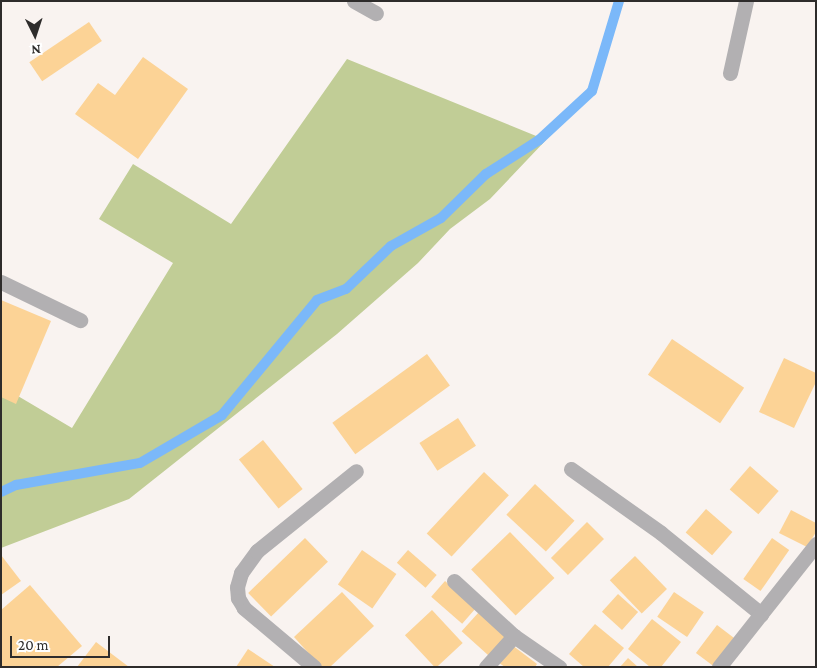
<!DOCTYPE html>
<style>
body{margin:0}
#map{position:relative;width:817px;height:668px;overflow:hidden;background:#f9f3f0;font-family:"Crimson Pro",serif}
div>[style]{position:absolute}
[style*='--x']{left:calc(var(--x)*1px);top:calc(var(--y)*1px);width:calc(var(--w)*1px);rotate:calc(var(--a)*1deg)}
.green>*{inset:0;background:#c1cd96}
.stream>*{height:10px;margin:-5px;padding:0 5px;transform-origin:5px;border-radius:5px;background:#7bb8f9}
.building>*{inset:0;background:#fcd396;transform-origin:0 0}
.minor>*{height:15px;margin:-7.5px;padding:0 7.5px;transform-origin:7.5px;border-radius:7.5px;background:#b2b0b2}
span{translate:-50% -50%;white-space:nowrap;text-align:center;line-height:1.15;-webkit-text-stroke:4px #fff;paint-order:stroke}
.frame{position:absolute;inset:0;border:2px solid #2e2c2b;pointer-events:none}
.north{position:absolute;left:10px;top:10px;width:50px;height:50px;-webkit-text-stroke:4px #fff;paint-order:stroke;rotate:176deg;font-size:14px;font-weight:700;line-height:20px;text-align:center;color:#2e2c2b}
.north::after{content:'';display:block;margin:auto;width:18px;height:22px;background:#2e2c2b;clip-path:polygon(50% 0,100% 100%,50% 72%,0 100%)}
.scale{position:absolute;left:10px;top:636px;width:100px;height:22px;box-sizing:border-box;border:2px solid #2e2c2b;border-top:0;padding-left:6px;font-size:15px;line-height:18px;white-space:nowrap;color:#2e2c2b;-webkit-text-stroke:4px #fff;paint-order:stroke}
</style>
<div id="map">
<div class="green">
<div style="clip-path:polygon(347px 59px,546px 140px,490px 199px,450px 229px,418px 263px,337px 334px,129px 499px,1px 548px,1px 386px,72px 428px,173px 263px,99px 219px,133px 164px,231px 224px)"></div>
</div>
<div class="stream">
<div style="--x:1;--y:492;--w:17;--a:-25"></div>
<div style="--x:16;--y:485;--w:126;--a:-10.1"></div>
<div style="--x:140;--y:463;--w:95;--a:-30.3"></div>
<div style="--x:222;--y:415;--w:149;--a:-50.4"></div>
<div style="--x:317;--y:300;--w:31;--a:-21"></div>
<div style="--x:346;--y:289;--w:62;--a:-43.7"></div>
<div style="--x:391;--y:246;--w:57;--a:-29.2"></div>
<div style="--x:441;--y:218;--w:63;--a:-44.4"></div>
<div style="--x:486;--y:174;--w:63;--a:-32.7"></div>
<div style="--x:539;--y:140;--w:72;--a:-42.8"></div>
<div style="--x:592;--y:91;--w:94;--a:-73.3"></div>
</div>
<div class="building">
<div style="left:89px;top:22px;width:23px;height:72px;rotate:56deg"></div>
<div style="clip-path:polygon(143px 57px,188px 89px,138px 159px,75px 114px,98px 83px,115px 95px)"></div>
<div style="clip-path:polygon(1px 300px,51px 321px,16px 404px,1px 397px)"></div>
<div style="left:672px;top:339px;width:87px;height:43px;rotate:34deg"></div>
<div style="left:427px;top:354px;width:39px;height:117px;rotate:54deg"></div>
<div style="clip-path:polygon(784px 358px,816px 373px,816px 382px,794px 428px,759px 412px)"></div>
<div style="left:458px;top:418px;width:33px;height:46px;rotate:57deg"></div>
<div style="left:263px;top:440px;width:63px;height:31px;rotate:51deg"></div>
<div style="left:750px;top:466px;width:38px;height:31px;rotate:41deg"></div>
<div style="left:484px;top:472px;width:34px;height:84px;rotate:43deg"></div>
<div style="left:535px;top:484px;width:54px;height:42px;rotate:43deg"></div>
<div style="left:706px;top:509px;width:35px;height:31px;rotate:41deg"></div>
<div style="clip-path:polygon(791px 510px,816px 523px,816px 532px,807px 547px,779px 533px)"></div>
<div style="left:587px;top:522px;width:24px;height:51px;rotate:45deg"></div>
<div style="left:510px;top:532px;width:64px;height:54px;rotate:46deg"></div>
<div style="left:305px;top:538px;width:33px;height:79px;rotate:46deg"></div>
<div style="left:772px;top:538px;width:21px;height:50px;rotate:35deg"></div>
<div style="left:362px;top:550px;width:42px;height:42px;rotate:35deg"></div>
<div style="left:408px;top:550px;width:38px;height:17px;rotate:41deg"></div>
<div style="clip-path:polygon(1px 555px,21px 581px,1px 595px)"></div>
<div style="left:635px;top:556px;width:46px;height:35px;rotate:46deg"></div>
<div style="left:445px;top:581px;width:41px;height:21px;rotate:41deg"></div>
<div style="clip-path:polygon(30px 585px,82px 646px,57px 667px,1px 667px,1px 610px)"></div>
<div style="clip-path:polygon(342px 592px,374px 626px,330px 667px,321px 667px,294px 637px)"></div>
<div style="left:674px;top:592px;width:36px;height:30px;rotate:34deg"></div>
<div style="left:618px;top:594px;width:27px;height:24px;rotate:42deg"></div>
<div style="left:432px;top:610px;width:45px;height:37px;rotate:47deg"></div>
<div style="left:479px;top:612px;width:40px;height:26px;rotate:42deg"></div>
<div style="clip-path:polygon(652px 619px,681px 642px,661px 667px,650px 667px,628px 649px)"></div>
<div style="clip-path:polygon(595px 624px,624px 648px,608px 667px,584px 667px,569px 654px)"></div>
<div style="left:717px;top:625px;width:21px;height:35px;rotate:37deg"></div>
<div style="clip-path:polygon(96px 642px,129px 667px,77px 667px)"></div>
<div style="clip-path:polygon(512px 645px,537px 664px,535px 667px,505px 667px,499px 663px)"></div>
<div style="clip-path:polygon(248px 649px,275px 667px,236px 667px)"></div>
<div style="clip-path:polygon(628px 658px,638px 667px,620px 667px)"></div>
</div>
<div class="minor">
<div style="--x:354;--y:1;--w:25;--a:29"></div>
<div style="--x:730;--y:73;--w:74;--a:-77.5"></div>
<div style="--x:1;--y:282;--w:88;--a:25.7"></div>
<div style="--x:571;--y:469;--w:110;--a:35.4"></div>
<div style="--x:661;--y:533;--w:129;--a:39"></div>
<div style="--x:454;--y:581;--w:81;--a:42.5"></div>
<div style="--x:314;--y:667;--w:92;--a:-139.9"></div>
<div style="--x:244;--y:608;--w:12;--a:-121"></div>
<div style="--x:238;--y:598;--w:11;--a:-95"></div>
<div style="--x:237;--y:587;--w:15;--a:-74"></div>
<div style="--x:241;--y:573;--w:27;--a:-54"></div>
<div style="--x:257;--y:551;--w:127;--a:-38.9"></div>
<div style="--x:486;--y:667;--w:42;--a:-47.9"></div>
<div style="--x:514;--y:636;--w:55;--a:34.6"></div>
<div style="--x:719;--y:667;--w:157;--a:-51.7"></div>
</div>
<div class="frame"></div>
<div class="north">N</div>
<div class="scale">20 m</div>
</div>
